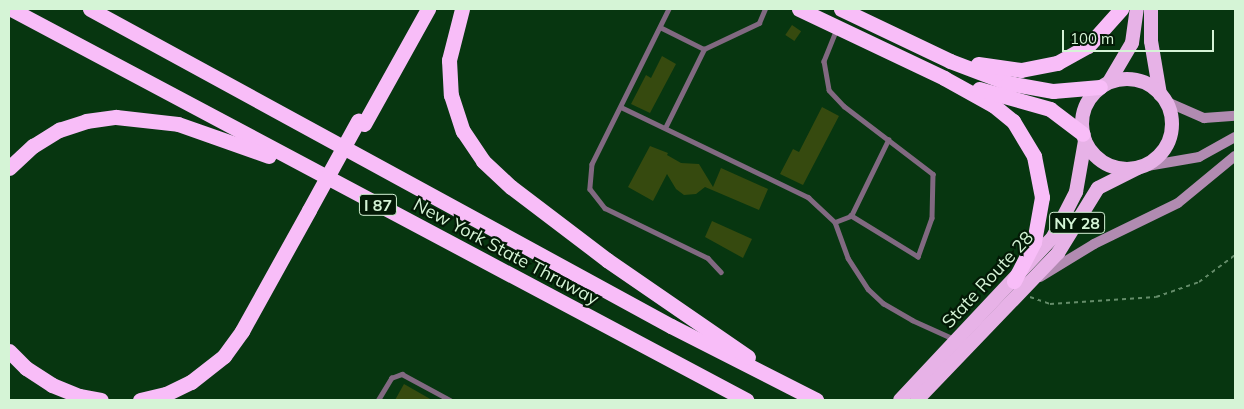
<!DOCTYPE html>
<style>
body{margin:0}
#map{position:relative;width:1244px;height:409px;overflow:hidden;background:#073610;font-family:Mulish,sans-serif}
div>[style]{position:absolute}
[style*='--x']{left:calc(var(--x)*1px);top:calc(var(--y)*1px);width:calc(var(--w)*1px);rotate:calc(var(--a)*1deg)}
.building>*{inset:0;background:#364a0f;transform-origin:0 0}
.path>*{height:2px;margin-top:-1px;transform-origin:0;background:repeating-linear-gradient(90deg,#648c69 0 4px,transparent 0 8px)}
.service>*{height:4.5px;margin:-2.25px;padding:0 2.25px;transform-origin:2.25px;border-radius:2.25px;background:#816981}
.secondary>*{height:10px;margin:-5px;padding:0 5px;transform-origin:5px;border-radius:5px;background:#b18bb1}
.trunk>*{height:14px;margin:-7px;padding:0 7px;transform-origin:7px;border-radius:7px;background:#e7b2e7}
.trunk>.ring{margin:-7px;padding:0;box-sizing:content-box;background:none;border:14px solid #e7b2e7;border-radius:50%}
.motorway>*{height:15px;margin:-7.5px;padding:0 7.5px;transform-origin:7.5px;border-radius:7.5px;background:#f8bdf8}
.motorway-bridge>*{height:15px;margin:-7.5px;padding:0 7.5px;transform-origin:7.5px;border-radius:7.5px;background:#f8bdf8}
span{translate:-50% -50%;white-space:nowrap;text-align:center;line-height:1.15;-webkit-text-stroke:4.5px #031a06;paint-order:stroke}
.shield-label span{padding:1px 4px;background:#031a06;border:1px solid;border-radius:4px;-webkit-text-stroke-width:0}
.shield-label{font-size:16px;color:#d5f4d6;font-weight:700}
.street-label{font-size:18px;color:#d5f4d6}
.frame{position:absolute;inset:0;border:10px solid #d5f4d6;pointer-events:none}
.scale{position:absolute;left:1062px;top:30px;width:152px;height:22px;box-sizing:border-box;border:2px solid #d5f4d6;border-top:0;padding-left:6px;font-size:15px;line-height:18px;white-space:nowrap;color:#d5f4d6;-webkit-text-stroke:4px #031a06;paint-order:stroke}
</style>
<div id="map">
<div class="building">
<div style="left:792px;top:25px;width:11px;height:12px;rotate:34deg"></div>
<div style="clip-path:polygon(662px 56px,676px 64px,650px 113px,631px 104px,646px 75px,651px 78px)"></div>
<div style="clip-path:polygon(822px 107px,839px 116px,803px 185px,780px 174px,793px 149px,799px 152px)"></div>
<div style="clip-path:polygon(650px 146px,668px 153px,667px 155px,681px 163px,699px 164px,713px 187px,721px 168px,768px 189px,759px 210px,705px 187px,696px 194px,684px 195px,676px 189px,667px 174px,653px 201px,628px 187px)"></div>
<div style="clip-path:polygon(712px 221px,752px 239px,743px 258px,705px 237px)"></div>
<div style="clip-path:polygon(404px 384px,432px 400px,395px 400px)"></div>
</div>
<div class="path">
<div style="--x:1030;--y:297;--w:21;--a:19"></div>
<div style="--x:1050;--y:304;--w:106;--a:-3.8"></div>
<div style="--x:1156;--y:297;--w:46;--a:-19.2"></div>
<div style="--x:1199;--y:282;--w:45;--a:-36.9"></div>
</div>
<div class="service">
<div style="--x:669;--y:9;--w:173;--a:116.4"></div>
<div style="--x:592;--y:164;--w:25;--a:95"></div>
<div style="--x:590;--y:189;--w:24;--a:52"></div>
<div style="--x:605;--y:208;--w:114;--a:25.9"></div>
<div style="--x:708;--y:258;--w:19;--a:47"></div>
<div style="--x:660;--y:27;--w:49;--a:26.6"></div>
<div style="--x:837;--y:29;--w:35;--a:112"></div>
<div style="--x:824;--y:61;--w:29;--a:80"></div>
<div style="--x:829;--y:90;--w:22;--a:47"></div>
<div style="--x:844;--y:106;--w:112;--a:37.4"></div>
<div style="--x:933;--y:174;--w:44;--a:91.3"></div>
<div style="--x:932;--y:218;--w:41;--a:109.7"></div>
<div style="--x:918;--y:257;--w:79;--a:-148.5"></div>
<div style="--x:851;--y:216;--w:85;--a:-64"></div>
<div style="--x:621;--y:107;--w:208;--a:25.7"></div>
<div style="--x:808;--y:197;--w:37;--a:43"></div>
<div style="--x:835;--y:222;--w:38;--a:70"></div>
<div style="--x:848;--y:258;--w:37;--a:57"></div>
<div style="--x:868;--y:289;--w:21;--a:43"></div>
<div style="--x:883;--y:303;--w:34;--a:30"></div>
<div style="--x:912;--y:320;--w:46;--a:24.3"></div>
<div style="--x:665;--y:128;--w:88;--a:-63.7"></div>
<div style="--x:704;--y:49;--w:61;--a:-25.3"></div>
<div style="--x:759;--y:23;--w:15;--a:-67"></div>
<div style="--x:835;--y:222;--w:17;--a:-21"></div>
<div style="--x:378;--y:400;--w:26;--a:-59"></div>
<div style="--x:391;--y:378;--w:12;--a:-20"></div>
<div style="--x:402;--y:374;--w:55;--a:28.4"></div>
</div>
<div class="secondary">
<div style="--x:1165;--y:101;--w:43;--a:23.6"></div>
<div style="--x:1204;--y:118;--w:31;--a:-4"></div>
<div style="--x:1147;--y:166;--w:53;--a:-9.8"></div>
<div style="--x:1199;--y:157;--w:41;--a:-29.1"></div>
<div style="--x:1040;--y:277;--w:63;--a:-31.4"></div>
<div style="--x:1094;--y:244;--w:93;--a:-26"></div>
<div style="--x:1178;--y:203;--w:74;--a:-39.5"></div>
</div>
<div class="trunk">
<div style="--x:1151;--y:9;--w:32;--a:90"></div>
<div style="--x:1151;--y:41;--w:54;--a:80.4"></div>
<div class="ring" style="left:1082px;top:79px;width:76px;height:76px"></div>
<div style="--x:1109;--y:82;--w:45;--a:-59.5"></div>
<div style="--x:1132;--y:43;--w:34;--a:-82"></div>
<div style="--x:900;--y:400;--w:224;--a:-46.8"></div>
<div style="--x:1053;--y:237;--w:51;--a:-62.9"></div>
<div style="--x:1076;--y:192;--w:52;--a:-80"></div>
<div style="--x:917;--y:400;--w:204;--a:-46.2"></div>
<div style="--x:1058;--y:253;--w:76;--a:-58.4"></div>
<div style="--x:1098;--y:188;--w:45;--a:-26.6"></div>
</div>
<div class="motorway">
<div style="--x:11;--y:9;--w:833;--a:28.01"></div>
<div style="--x:90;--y:9;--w:662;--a:28.62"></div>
<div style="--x:671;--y:326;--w:163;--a:27"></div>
<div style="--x:462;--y:9;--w:53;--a:104.3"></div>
<div style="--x:449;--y:60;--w:35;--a:87"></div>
<div style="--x:451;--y:95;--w:38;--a:72"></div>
<div style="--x:463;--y:131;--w:36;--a:56"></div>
<div style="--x:483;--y:161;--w:38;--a:43"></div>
<div style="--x:511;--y:187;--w:121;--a:37.2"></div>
<div style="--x:607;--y:260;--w:171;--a:34.5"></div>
<div style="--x:799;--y:9;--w:161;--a:25.4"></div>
<div style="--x:944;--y:78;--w:56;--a:28.9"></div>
<div style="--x:993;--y:105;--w:26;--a:39"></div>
<div style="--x:1013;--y:121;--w:41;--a:59"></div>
<div style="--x:1034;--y:156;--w:42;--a:79"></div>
<div style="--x:1042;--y:197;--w:46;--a:100.1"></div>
<div style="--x:1034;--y:242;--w:44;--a:117.1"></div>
<div style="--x:841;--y:9;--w:121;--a:25.5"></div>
<div style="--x:950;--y:61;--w:62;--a:20.8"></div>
<div style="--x:1008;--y:83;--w:46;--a:10.1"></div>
<div style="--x:1053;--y:91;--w:47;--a:-4.9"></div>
<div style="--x:978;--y:64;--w:43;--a:7.9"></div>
<div style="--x:1021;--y:70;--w:37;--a:-11"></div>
<div style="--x:1057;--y:63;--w:35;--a:-29"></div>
<div style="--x:1088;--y:46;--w:50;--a:-48.3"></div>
<div style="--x:979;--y:89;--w:74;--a:15.7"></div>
<div style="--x:1050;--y:109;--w:41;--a:37.1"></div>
<div style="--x:364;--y:124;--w:132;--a:-60.9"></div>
<div style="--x:9;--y:168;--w:33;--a:-43"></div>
<div style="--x:33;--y:146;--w:31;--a:-32"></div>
<div style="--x:59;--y:130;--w:28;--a:-18"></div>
<div style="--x:86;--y:121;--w:30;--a:-8"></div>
<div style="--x:116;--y:117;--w:62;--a:6.4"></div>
<div style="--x:178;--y:124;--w:96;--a:19.4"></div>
<div style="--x:9;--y:351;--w:24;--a:45"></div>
<div style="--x:26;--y:368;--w:31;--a:33"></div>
<div style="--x:52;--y:385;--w:29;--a:22"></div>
<div style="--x:79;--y:396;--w:22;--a:10"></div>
<div style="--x:140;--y:400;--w:27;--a:-13"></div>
<div style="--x:166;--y:394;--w:28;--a:-26"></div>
<div style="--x:191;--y:382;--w:42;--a:-38.2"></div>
<div style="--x:224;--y:356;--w:31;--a:-54"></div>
<div style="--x:242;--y:331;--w:138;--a:-61"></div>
</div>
<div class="motorway-bridge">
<div style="--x:309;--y:210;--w:102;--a:-61.2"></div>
</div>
<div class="shield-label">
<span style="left:378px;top:205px">I 87</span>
<span style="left:1077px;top:223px">NY 28</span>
</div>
<div class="street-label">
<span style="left:506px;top:252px;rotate:28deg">New York State Thruway</span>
<span style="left:988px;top:280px;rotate:-47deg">State Route 28</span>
</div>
<div class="frame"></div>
<div class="scale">100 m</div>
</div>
